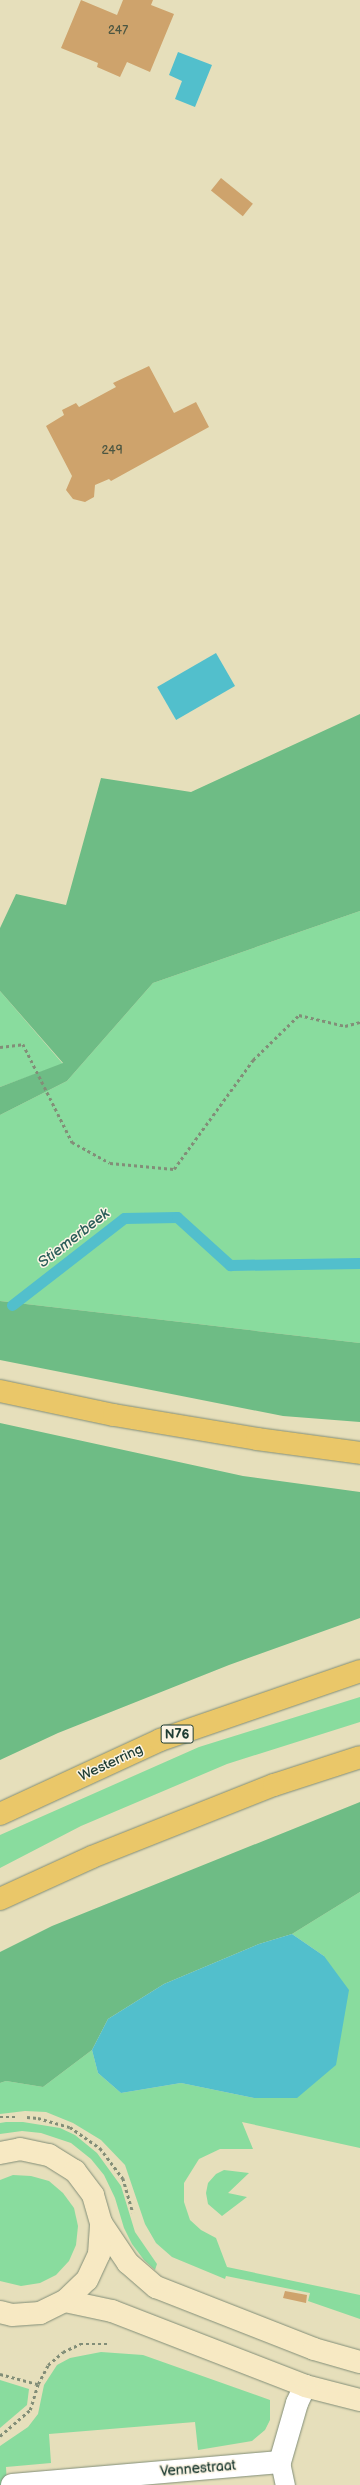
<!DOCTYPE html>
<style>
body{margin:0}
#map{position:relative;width:360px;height:2485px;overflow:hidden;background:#e6dfbb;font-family:"Balsamiq Sans",sans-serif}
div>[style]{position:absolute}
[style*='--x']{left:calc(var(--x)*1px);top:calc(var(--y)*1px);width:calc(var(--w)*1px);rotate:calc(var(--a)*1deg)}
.green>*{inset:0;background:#89dc9e}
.forest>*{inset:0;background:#6ebc85}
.water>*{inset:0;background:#52bfcc;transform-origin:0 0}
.stream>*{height:11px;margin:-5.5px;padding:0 5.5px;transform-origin:5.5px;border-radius:5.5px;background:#52bfcc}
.building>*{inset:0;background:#cea36c;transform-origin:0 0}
.path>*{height:2.5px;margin-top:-1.25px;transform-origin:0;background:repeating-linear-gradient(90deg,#828e78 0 3px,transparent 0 6px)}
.roads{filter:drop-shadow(0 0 1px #828e78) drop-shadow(0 0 1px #828e78)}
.lane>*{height:19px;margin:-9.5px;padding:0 9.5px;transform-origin:9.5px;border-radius:9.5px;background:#fff}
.street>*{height:22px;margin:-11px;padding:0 11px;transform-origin:11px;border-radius:11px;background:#fff}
.secondary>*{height:22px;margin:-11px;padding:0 11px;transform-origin:11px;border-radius:11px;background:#f7e9c3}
.highway>*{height:22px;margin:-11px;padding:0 11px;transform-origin:11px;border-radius:11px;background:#eac769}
span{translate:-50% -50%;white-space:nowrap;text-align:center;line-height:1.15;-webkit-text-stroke:3px #fcf5e5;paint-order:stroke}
.number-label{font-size:12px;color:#4b5642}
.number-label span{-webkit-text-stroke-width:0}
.shield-label span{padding:1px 3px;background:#fcf5e5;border:1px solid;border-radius:3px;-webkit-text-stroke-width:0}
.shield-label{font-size:13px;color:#1f3d34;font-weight:700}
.street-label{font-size:14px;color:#1f3d34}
.water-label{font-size:15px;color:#2c5e5a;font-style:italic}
</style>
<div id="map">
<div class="green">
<div style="clip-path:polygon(360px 911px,360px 1343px,0 1301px,0 1115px,67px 1081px,153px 983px)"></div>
<div style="clip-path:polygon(0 991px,63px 1064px,0 1087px)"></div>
<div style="clip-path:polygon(360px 1697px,360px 1722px,227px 1764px,81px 1826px,0 1868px,0 1835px,199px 1747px)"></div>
<div style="clip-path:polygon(360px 1892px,360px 2148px,242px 2122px,253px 2149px,220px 2149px,199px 2159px,184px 2183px,184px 2202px,190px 2220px,201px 2230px,216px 2238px,227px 2267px,360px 2295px,360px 2319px,308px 2301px,310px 2293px,226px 2276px,225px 2279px,172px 2257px,156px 2243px,145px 2224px,125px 2165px,101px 2140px,73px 2123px,46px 2112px,25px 2111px,0 2114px,0 2083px,6px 2081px,43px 2087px,92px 2050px,98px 2073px,121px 2093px,181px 2083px,254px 2098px,324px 1956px,292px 1934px)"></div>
<div style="clip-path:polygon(6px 2122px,23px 2122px,60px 2128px,75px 2135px,97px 2153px,121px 2186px,135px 2232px,157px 2264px,155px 2270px,144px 2260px,132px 2244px,124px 2228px,115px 2198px,104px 2175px,91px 2159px,71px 2143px,41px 2133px,22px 2131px,0 2134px,0 2123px)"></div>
<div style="clip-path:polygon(224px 2170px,249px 2173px,228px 2193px,247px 2197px,222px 2216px,208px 2204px,206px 2193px,208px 2183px,216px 2174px)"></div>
<div style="clip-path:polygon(13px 2175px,31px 2176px,49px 2181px,63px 2193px,74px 2208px,78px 2226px,76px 2245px,69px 2261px,56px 2275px,40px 2283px,21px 2286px,0 2281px,0 2180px)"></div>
<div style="clip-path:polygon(101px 2352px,143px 2355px,270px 2400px,270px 2420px,265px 2430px,252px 2441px,198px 2450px,195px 2422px,49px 2434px,51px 2463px,6px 2467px,7px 2485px,0 2485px,0 2446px,28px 2427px,38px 2414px,44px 2385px,57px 2365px,70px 2358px)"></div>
<div style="clip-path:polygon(0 2380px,29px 2389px,27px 2405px,0 2428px)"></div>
</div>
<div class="forest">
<div style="clip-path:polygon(360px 714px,360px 911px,153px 983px,67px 1081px,0 1115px,0 1087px,63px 1063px,0 991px,0 928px,16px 894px,66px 905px,101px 778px,191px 792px)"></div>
<div style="clip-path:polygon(0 1301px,360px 1343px,360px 1422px,283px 1416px,0 1360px)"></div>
<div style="clip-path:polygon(0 1423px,243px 1476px,360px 1492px,360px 1618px,229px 1665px,58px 1733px,0 1760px)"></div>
<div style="clip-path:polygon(360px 1802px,360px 1892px,292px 1934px,259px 1944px,164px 1984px,108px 2019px,92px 2050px,43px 2087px,6px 2081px,0 2083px,0 1952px,52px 1926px)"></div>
</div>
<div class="water">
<div style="clip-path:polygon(178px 52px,212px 65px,195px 107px,175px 99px,182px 81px,169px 75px)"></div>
<div style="left:216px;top:653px;width:38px;height:68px;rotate:60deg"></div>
<div style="clip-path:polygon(292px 1934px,324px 1956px,349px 1990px,336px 2065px,297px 2098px,254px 2098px,181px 2083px,121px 2093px,98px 2073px,92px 2050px,108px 2019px,164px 1984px,259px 1944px)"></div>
</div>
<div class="stream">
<div style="--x:12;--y:1305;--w:142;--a:-37.8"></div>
<div style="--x:124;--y:1218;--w:53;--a:-1.1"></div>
<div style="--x:177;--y:1217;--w:72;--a:42.2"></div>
<div style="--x:230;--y:1265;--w:130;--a:-0.9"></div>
</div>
<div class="building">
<div style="clip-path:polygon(81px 0,117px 15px,123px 0,153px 0,151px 5px,174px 14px,150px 72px,127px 62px,120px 77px,97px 67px,98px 63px,61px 48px)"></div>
<div style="left:221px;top:178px;width:41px;height:16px;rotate:39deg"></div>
<div style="clip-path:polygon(149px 366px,174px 413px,196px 402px,209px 427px,111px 481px,109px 479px,95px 485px,94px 497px,85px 502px,73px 499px,66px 490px,72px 476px,46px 426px,64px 415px,62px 410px,76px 403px,79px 407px,116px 387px,113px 383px)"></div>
<div style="clip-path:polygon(285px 2291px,307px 2295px,306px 2303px,283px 2298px)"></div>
</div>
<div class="path">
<div style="--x:0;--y:1047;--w:23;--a:-7"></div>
<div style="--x:23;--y:1044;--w:110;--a:63.4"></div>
<div style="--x:72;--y:1142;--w:43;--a:28.9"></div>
<div style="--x:110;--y:1163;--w:64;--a:5.4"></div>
<div style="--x:174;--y:1169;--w:135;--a:-54.1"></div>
<div style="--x:253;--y:1060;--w:64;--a:-44.4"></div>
<div style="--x:299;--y:1015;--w:47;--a:13.4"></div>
<div style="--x:345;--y:1026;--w:16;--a:-15"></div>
<div style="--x:0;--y:2117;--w:16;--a:0"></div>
<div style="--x:27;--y:2117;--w:11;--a:5"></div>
<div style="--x:38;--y:2118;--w:33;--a:16"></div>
<div style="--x:70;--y:2127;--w:37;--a:35"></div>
<div style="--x:100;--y:2148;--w:38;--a:53"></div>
<div style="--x:123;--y:2178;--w:36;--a:74"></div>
<div style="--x:0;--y:2374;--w:39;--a:15"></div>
<div style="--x:0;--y:2436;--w:40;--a:-41"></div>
<div style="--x:30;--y:2410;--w:27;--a:-73"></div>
<div style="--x:38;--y:2384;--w:21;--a:-62"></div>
<div style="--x:48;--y:2365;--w:20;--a:-41"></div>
<div style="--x:63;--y:2352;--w:19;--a:-25"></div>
<div style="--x:80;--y:2344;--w:28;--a:0"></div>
</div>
<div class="roads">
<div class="lane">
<div style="--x:280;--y:2462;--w:24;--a:78"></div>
</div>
<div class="street">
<div style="--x:12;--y:2485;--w:269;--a:-4.9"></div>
<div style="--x:280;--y:2462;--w:61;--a:-73.9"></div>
<div style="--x:297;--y:2403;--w:19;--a:-65"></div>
</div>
<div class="secondary">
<div style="--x:0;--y:2153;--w:20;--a:-11"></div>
<div style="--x:20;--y:2149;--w:30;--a:12"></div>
<div style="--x:49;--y:2155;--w:31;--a:32"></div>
<div style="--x:75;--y:2171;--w:30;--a:53"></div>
<div style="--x:93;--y:2195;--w:29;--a:74"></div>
<div style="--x:101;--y:2223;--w:48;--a:56"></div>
<div style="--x:128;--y:2263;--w:37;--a:41"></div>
<div style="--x:156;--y:2287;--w:170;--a:21.4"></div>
<div style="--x:314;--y:2349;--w:48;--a:15.8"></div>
<div style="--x:65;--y:2301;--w:48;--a:12"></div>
<div style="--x:112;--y:2311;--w:207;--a:21.2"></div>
<div style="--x:305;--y:2386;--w:57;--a:14.3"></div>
<div style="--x:0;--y:2312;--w:12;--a:14"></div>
<div style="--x:12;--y:2315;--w:28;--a:-4"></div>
<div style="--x:40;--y:2313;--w:28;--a:-26"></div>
<div style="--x:65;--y:2301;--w:30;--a:-44"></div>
<div style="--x:87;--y:2280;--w:29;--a:-65"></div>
<div style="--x:99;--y:2254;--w:31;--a:-86"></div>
</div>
<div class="highway">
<div style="--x:0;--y:1391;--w:116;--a:11.9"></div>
<div style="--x:114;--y:1415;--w:145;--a:9.5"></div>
<div style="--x:257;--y:1439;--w:104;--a:7.7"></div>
<div style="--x:0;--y:1814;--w:176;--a:-24.8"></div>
<div style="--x:160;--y:1740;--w:212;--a:-19"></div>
<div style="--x:0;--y:1899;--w:101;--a:-24.5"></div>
<div style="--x:92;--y:1857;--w:196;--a:-21.6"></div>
<div style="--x:274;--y:1785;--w:90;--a:-18"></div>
</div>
</div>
<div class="number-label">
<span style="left:118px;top:31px">247</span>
<span style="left:112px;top:451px">249</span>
</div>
<div class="shield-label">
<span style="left:177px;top:1734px">N76</span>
</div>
<div class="street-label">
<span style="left:111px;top:1763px;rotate:-25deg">Westerring</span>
<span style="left:198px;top:2469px;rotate:-5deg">Vennestraat</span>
</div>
<div class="water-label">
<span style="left:74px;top:1238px;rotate:-38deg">Stiemerbeek</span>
</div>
</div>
